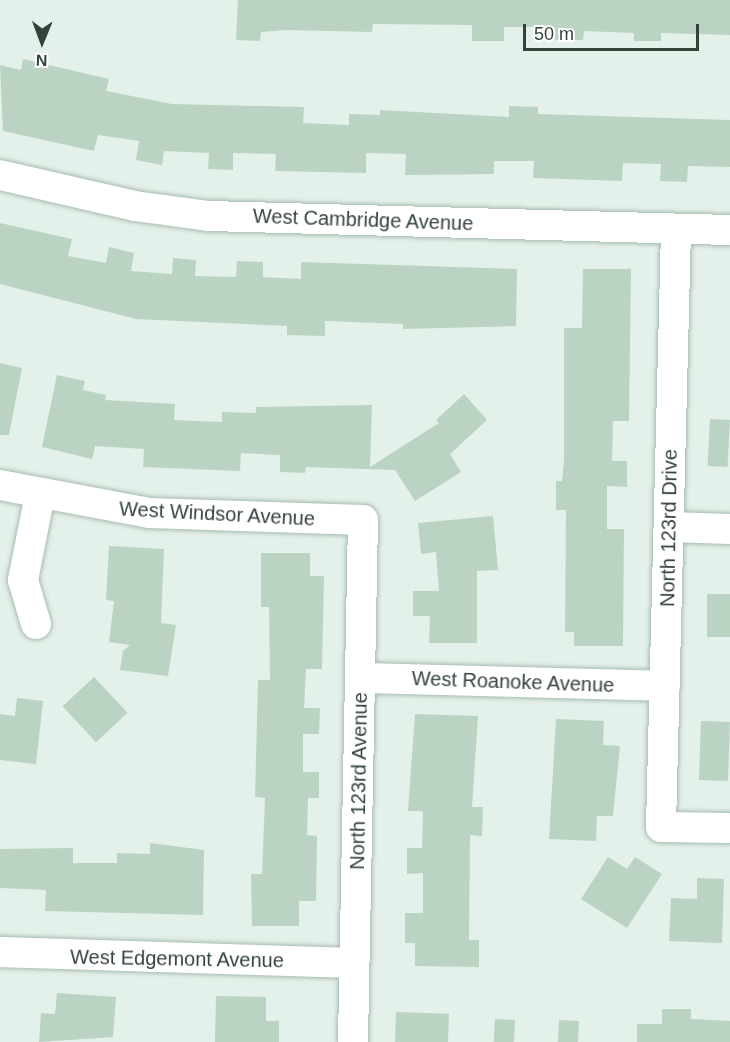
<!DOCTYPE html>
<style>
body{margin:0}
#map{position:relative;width:730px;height:1042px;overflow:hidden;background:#e4f1ea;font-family:Helvetica,sans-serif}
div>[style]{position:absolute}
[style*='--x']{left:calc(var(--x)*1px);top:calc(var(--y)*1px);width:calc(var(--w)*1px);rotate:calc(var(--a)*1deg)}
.building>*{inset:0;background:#bad3c3;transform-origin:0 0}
.roads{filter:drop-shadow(0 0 2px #a7bcb0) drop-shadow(0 0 2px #a7bcb0)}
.minor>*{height:30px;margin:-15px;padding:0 15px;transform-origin:15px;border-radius:15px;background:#fff}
span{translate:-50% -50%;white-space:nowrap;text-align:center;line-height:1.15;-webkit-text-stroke:6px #fff;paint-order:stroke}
.street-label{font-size:20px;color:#34433a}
.north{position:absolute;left:12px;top:12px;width:60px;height:60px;-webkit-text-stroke:4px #fff;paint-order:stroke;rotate:181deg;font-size:16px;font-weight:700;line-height:24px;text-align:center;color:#34433a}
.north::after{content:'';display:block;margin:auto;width:21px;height:27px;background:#34433a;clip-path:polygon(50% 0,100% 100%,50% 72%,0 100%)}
.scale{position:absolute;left:523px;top:24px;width:176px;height:27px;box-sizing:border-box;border:3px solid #34433a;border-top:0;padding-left:8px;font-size:18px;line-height:21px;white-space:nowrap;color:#34433a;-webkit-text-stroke:4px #fff;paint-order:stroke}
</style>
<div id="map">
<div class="building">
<div style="clip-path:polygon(238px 0,730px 0,730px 35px,661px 33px,661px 41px,634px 41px,634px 33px,584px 31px,583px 40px,555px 40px,555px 27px,504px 27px,504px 41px,472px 41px,472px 25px,373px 24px,372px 32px,286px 30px,261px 32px,260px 41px,236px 40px)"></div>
<div style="clip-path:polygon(23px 59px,109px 79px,106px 91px,172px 104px,304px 107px,303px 123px,349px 125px,349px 114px,380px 115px,380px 110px,509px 117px,509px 106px,538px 107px,538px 114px,730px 120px,730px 167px,688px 166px,687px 182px,660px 181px,661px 164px,623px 163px,622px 181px,533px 178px,534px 161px,494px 161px,494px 174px,405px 175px,406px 154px,366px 153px,366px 173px,275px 171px,276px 154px,233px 153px,233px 170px,208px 169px,209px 153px,164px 151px,162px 165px,136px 160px,139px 141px,98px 135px,94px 151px,3px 131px,0 65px,21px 70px)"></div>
<div style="clip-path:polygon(0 223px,72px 239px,68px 256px,106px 263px,109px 247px,134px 253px,131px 271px,172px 274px,173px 258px,196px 260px,195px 276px,236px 277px,237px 261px,263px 262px,263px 277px,301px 279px,301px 262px,517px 269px,516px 326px,403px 329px,403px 324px,325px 321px,325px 336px,287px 335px,287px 326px,136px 319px,0 284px)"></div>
<div style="clip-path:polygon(583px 269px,631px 269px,629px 421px,613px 421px,612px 461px,627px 461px,627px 487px,607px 486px,607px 529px,624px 529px,623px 646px,574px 646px,574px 632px,565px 632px,566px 510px,556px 510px,556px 481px,562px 481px,564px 460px,564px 328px,582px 328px)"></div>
<div style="clip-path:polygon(0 363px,22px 368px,9px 435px,0 435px)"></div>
<div style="clip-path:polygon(57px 375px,85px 381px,83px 390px,106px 395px,105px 400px,175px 404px,174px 420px,222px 422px,222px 412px,256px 413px,256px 407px,372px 405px,370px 467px,439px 423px,436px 420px,464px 394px,487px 420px,450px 454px,461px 472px,415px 501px,395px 470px,306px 467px,305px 473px,280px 472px,280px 455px,241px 453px,240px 471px,143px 467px,144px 449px,95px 446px,92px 459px,42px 447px)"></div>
<div style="left:710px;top:419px;width:20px;height:47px;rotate:3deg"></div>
<div style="clip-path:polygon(493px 516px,498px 570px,477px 571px,477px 643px,429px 643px,430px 616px,413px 616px,413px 591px,439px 591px,436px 552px,421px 554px,418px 523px)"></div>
<div style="clip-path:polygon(109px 546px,164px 549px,161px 623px,176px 625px,168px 676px,120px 670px,123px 651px,130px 645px,109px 642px,114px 601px,106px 600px)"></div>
<div style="clip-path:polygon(261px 553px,310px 553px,310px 576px,324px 576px,322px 669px,306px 669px,304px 708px,320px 708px,319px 734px,303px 734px,303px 772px,319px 772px,319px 798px,308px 798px,307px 835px,317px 836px,316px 901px,299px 901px,299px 926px,252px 926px,251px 874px,262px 874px,265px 798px,255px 797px,258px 680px,270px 680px,269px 607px,261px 607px)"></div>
<div style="left:707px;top:594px;width:23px;height:43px"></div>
<div style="left:94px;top:677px;width:49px;height:43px;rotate:47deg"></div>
<div style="clip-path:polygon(17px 698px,43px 701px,36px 764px,0 760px,0 714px,15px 716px)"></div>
<div style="clip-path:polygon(415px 714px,478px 716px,472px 807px,483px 807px,482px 836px,470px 835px,469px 940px,479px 940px,479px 967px,415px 966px,415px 943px,405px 943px,405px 913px,423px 913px,423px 873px,407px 874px,407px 848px,422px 848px,423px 811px,408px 811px)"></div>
<div style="clip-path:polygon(556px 719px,604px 721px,603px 745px,620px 746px,613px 816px,597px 816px,596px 841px,549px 839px)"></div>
<div style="left:701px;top:721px;width:29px;height:59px;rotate:2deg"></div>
<div style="clip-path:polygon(150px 843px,204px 850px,203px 915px,45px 911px,46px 890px,0 888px,0 849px,73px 848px,73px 863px,117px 863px,117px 853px,150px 854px)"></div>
<div style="clip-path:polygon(608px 857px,627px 869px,635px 857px,662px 874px,627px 928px,581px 899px)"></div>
<div style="clip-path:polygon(697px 878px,724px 879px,722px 943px,669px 941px,671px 898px,697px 899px)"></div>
<div style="clip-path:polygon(57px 993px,116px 997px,113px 1037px,39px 1042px,41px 1013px,55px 1014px)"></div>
<div style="clip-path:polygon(216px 996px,266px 997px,266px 1021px,279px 1021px,279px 1042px,215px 1042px)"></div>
<div style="clip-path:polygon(662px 1009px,691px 1009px,691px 1019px,730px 1021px,730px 1042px,637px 1042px,637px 1024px,662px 1024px)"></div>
<div style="left:396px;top:1012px;width:53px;height:30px;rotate:2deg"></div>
<div style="left:495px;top:1019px;width:20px;height:23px;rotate:3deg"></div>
<div style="left:559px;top:1020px;width:20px;height:22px;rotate:3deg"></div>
</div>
<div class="roads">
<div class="minor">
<div style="--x:0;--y:175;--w:139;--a:12.9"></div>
<div style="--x:135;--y:206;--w:75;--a:7.7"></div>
<div style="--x:209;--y:216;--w:521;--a:1.54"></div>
<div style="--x:676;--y:230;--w:597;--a:91.44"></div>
<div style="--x:661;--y:827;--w:69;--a:0.8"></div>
<div style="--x:0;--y:485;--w:152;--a:10.6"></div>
<div style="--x:149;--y:513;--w:214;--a:1.9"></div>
<div style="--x:363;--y:520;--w:522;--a:91.1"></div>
<div style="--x:669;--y:527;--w:61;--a:1.9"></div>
<div style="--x:36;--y:624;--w:46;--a:-106.5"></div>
<div style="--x:23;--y:580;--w:88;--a:-78.8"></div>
<div style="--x:361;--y:678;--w:304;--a:1.5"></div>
<div style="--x:0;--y:952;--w:354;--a:1.8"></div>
</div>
</div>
<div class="street-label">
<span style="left:363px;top:220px;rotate:2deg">West Cambridge Avenue</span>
<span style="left:217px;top:514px;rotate:3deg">West Windsor Avenue</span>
<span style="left:669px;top:528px;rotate:-89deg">North 123rd Drive</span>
<span style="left:513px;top:682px;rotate:2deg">West Roanoke Avenue</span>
<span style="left:359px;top:781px;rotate:-89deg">North 123rd Avenue</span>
<span style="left:177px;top:959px;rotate:1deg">West Edgemont Avenue</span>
</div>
<div class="north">N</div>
<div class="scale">50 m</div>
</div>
